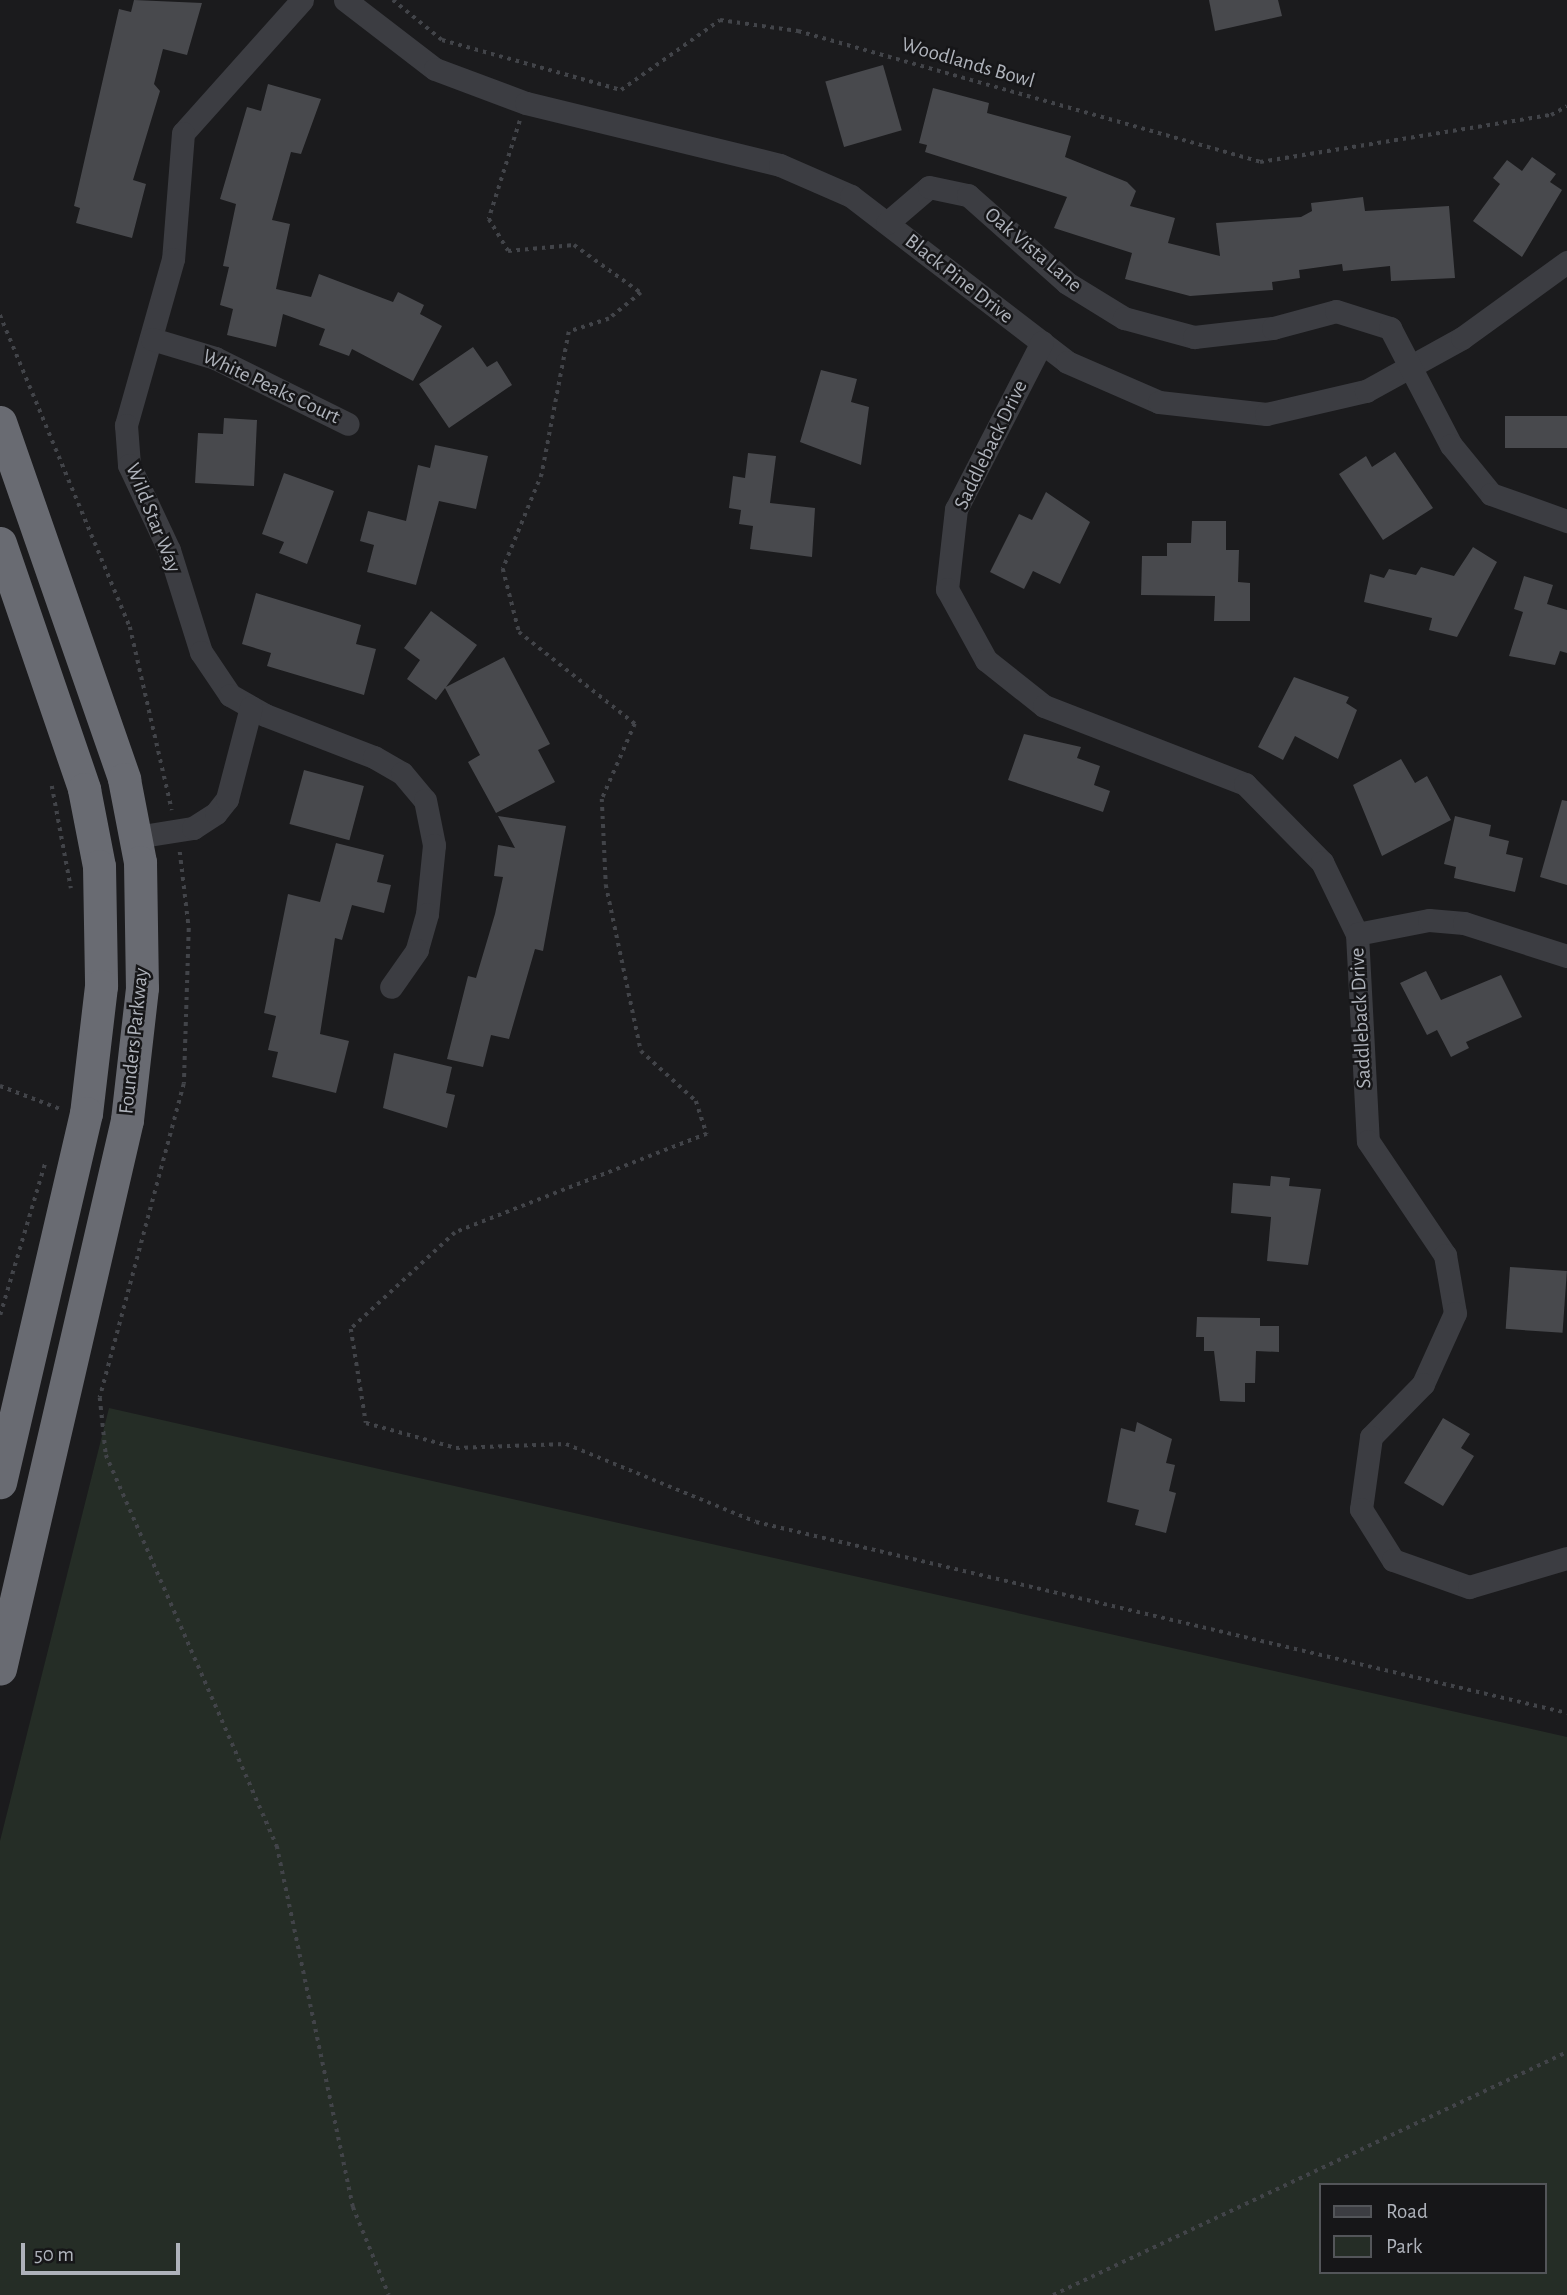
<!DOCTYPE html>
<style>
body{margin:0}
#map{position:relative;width:1567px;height:2295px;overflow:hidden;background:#1b1b1d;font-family:"Alegreya Sans",sans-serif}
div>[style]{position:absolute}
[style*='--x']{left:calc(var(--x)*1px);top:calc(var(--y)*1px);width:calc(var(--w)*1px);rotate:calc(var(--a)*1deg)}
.green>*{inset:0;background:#252d26}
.building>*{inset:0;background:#48494d;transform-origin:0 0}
.path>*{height:3.5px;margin-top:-1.75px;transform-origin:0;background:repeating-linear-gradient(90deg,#424449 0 3.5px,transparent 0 8.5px)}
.minor>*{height:23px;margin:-11.5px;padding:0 11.5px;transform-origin:11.5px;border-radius:11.5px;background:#3c3d42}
.highway>*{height:33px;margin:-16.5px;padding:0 16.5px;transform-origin:16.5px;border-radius:16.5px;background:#696b72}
span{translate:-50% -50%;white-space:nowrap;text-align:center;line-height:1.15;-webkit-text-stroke:5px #161618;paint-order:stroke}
.street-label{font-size:21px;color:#afb3bb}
.legend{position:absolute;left:1319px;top:2183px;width:228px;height:91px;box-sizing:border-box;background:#161618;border:2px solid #535559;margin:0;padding:9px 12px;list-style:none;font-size:21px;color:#afb3bb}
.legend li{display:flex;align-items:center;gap:14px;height:35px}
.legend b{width:35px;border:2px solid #535559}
.scale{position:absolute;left:21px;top:2243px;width:159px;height:32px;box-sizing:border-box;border:4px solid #afb3bb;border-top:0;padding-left:9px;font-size:21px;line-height:24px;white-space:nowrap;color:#afb3bb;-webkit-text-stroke:5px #161618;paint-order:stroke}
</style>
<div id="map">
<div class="green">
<div style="clip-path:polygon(evenodd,109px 1408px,1567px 1737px,1567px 2295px,0 2295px,0 1841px,109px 1408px,1320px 2185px,1544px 2185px,1544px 2272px,1320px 2272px,1320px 2185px)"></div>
</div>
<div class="building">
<div style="clip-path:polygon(134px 0,202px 3px,187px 55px,163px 49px,154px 84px,160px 91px,133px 180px,146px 184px,132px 238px,76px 223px,80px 208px,74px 206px,119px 9px,131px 12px)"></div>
<div style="clip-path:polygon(1209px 0,1278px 0,1282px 16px,1215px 31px)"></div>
<div style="left:883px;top:65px;width:68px;height:60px;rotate:74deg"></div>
<div style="clip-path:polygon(268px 84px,321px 99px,301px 154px,291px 152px,272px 220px,290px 224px,276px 289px,311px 297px,319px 274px,393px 302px,398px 292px,424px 305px,420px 314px,442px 326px,413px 381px,352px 349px,349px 356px,319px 345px,325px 329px,283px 314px,276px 347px,227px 335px,233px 309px,220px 305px,229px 267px,223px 266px,236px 204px,220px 199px,247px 107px,261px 111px)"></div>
<div style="clip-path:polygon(933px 88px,989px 103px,987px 113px,1071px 136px,1065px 157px,1127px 182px,1136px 191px,1130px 206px,1175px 218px,1168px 243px,1220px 256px,1216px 223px,1301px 217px,1312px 211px,1311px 203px,1363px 197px,1365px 211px,1449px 206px,1455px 278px,1391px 281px,1390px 266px,1343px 271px,1342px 264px,1299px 270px,1300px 278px,1272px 282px,1273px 290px,1190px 296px,1125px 279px,1132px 253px,1054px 228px,1067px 197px,925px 152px,927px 145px,919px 143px)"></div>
<div style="clip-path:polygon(1532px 157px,1556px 174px,1550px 182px,1562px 190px,1522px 257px,1473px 221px,1500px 184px,1493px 178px,1507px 160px,1522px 171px)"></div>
<div style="clip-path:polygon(473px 347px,487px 367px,497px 361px,512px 385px,449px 428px,419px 384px)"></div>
<div style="clip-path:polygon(821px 370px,857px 379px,851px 402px,869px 407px,861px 465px,800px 442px)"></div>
<div style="left:1567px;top:416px;width:32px;height:62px;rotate:90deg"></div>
<div style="clip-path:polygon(224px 418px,257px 420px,254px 486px,195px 483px,198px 433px,223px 434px)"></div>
<div style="clip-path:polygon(435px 445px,488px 456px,476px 509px,439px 501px,416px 585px,367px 572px,374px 545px,360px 541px,368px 511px,406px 521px,418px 465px,430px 468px)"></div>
<div style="clip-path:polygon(1395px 452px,1433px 508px,1383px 540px,1339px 474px,1366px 456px,1372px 467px)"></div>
<div style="clip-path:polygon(748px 453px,776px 456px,770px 503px,815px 508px,812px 557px,750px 549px,753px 526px,739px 524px,741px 510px,729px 508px,733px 476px,745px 478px)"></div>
<div style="clip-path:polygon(284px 473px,334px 491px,307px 564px,279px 553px,284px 542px,262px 534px)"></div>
<div style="clip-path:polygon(1046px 492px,1090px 522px,1060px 584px,1033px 571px,1024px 589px,990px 572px,1019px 514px,1032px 520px)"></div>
<div style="clip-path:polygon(1192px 521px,1226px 521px,1226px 550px,1239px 550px,1238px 582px,1250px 583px,1250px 621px,1214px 621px,1215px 596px,1141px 595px,1142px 556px,1167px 556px,1167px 543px,1191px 543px)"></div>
<div style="clip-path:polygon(1473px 547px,1497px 562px,1457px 637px,1429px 630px,1432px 618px,1364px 602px,1370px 574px,1384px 578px,1389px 569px,1416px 575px,1421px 567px,1454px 576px)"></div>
<div style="clip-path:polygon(1524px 576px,1553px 585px,1547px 604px,1567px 610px,1567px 653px,1560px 651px,1555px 665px,1509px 656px,1523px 612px,1514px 609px)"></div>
<div style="clip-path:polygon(256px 593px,361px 625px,356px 644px,376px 649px,364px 695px,267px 666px,271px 653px,242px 644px)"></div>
<div style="clip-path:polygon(431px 611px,477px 645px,446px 687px,504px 657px,550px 744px,538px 750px,555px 782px,496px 813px,468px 762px,480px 755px,445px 688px,436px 700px,407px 679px,420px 660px,404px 648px)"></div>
<div style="clip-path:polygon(1294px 677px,1349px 697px,1346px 703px,1357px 710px,1338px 759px,1295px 736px,1283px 760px,1258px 747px)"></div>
<div style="clip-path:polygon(1024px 734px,1081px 747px,1077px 758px,1100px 766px,1094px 785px,1110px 791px,1103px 812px,1008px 780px)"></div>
<div style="clip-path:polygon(1401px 759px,1415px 783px,1427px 776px,1451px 820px,1382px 856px,1353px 785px)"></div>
<div style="left:304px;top:770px;width:62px;height:56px;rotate:15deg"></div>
<div style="clip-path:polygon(1562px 800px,1567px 801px,1567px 885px,1540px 877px)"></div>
<div style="clip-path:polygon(498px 816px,566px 826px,543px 951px,535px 949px,509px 1039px,491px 1035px,483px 1067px,447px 1059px,468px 976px,476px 978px,495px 914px,503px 877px,494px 876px,498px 845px,515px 848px)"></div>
<div style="clip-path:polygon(1455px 816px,1491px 825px,1489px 836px,1509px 841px,1506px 854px,1523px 858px,1515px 892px,1454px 878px,1456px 867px,1444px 864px)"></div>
<div style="clip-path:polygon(336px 843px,384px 855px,377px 882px,391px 885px,384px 913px,352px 905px,342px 940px,335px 938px,320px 1034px,349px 1041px,336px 1093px,272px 1077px,278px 1052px,268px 1050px,276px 1016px,264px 1013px,288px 894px,320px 902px)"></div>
<div style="clip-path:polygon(1426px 971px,1441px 1000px,1501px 975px,1522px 1017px,1466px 1042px,1469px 1048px,1451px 1057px,1437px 1030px,1427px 1035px,1400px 983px)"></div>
<div style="clip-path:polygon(394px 1053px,452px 1067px,446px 1093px,455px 1095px,447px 1128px,383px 1108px)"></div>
<div style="clip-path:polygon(1271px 1176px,1290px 1178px,1289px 1186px,1321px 1189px,1308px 1265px,1267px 1261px,1271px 1217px,1231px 1213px,1233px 1183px,1270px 1186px)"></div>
<div style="left:1510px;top:1267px;width:57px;height:62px;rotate:4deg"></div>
<div style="clip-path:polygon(1197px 1317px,1260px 1318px,1260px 1326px,1279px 1326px,1279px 1352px,1256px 1351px,1255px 1383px,1245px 1383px,1245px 1402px,1220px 1401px,1214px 1351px,1204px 1351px,1204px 1337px,1196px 1337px)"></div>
<div style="clip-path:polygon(1443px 1418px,1470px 1434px,1461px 1448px,1474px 1456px,1443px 1506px,1404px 1483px)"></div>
<div style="clip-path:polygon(1137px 1422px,1172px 1439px,1166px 1463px,1175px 1465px,1169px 1491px,1176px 1493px,1166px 1533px,1135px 1525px,1139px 1510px,1107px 1502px,1121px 1428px,1135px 1432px)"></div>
</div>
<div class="path">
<div style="--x:393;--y:0;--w:63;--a:39.2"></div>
<div style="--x:442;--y:40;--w:186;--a:15.6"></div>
<div style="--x:621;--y:90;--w:121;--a:-35.3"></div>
<div style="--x:720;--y:20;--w:79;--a:8"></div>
<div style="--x:798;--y:31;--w:480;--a:15.8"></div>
<div style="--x:1260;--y:162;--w:295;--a:-9.2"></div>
<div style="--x:1551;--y:115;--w:18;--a:-29"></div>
<div style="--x:520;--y:121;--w:103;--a:107.6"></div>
<div style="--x:489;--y:219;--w:37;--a:59"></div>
<div style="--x:508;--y:251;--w:66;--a:-5.2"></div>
<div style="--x:574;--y:245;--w:82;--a:35.6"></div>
<div style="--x:641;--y:293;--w:41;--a:140.9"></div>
<div style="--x:609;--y:319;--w:42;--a:162"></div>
<div style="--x:569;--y:332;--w:145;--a:100.8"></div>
<div style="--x:542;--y:474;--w:103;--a:112.3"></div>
<div style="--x:503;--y:569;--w:65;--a:75.7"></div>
<div style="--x:519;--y:632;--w:148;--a:38.4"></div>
<div style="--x:635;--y:724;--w:82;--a:113.7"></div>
<div style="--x:602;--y:799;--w:86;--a:87.3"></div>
<div style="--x:606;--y:885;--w:170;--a:78.1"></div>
<div style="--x:641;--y:1051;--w:74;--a:42.3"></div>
<div style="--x:696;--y:1101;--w:35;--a:72"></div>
<div style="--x:707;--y:1134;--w:271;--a:158.6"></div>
<div style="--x:455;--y:1233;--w:142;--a:137.3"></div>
<div style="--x:351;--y:1329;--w:95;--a:80.9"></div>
<div style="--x:366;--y:1423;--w:93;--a:15.5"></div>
<div style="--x:456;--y:1448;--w:110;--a:-2.1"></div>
<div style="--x:566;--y:1444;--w:205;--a:22.3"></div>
<div style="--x:756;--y:1522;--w:833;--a:13.25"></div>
<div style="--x:0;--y:315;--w:338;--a:67.4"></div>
<div style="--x:130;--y:627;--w:188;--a:77.1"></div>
<div style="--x:52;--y:786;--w:104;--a:79.4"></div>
<div style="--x:180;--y:852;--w:78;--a:83.3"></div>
<div style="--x:189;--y:929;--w:155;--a:91.8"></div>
<div style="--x:184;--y:1084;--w:325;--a:105"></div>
<div style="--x:100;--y:1398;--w:57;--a:84"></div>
<div style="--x:106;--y:1455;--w:427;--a:66.4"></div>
<div style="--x:277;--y:1846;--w:369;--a:78.1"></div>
<div style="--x:353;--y:2207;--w:95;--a:67.8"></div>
<div style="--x:0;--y:1086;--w:64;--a:21"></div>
<div style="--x:0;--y:1315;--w:159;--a:-73.5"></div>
<div style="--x:1053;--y:2295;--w:569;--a:-25.3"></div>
</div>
<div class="minor">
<div style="--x:302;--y:0;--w:178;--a:131.8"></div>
<div style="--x:183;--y:133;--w:126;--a:94.5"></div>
<div style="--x:173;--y:259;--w:173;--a:105.8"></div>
<div style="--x:126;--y:425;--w:40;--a:85.7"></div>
<div style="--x:129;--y:465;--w:94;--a:64.8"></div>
<div style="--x:169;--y:550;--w:107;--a:72.6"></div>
<div style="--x:201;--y:652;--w:52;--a:56"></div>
<div style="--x:230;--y:695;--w:40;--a:29.7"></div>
<div style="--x:265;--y:715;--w:117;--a:21.1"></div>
<div style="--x:374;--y:757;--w:32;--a:30"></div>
<div style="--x:402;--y:773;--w:35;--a:50"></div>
<div style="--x:425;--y:800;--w:46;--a:78.7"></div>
<div style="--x:434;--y:845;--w:69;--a:95.8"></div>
<div style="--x:427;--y:914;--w:37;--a:106"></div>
<div style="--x:417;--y:950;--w:45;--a:125.1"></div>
<div style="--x:345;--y:0;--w:113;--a:37.5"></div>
<div style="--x:435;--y:69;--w:97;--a:20.5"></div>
<div style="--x:526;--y:103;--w:261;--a:13.7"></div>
<div style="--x:780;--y:165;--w:77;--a:23.6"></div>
<div style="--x:851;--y:196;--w:272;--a:37.5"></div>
<div style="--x:1067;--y:362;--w:100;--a:23.5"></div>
<div style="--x:1159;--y:402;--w:108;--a:6.4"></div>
<div style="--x:1266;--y:414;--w:103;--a:-13"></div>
<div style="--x:1366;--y:391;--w:110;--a:-28.9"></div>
<div style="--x:1462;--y:338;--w:130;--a:-35.9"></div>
<div style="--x:887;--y:223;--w:55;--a:-40.6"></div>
<div style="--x:929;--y:187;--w:40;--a:12"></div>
<div style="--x:968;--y:195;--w:132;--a:41.6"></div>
<div style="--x:1067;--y:283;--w:67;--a:31.6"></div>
<div style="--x:1124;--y:318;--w:73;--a:15.2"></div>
<div style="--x:1194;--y:337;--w:80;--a:-6.5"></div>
<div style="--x:1273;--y:328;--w:65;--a:-15.1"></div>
<div style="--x:1336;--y:311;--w:57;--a:17.5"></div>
<div style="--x:1390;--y:328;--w:132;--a:62.5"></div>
<div style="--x:1451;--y:445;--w:63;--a:50.8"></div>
<div style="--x:1491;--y:494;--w:81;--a:19.6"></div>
<div style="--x:152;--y:339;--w:66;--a:16.8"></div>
<div style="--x:215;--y:358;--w:148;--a:26.4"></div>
<div style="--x:1042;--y:342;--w:188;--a:117.2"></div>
<div style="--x:956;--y:509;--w:81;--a:96.4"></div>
<div style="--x:947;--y:589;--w:81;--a:61.2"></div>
<div style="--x:986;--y:660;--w:74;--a:38.4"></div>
<div style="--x:1044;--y:706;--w:216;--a:21.2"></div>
<div style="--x:1245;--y:784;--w:110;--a:45.4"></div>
<div style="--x:1322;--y:862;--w:80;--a:64.1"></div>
<div style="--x:1357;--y:934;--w:207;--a:87"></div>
<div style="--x:1368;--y:1141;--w:138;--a:56"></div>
<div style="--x:1445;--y:1255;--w:59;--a:80.2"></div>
<div style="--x:1455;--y:1313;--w:78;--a:114.3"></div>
<div style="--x:1423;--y:1384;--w:74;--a:134.5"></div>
<div style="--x:1371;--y:1437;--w:73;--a:97.9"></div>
<div style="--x:1361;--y:1509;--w:60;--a:57.9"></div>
<div style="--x:1393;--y:1560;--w:81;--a:19.6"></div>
<div style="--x:1469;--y:1587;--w:102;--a:-16.5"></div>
<div style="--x:136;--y:837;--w:58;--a:-9"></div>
<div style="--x:193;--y:828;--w:27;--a:-33"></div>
<div style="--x:216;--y:813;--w:18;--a:-52"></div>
<div style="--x:227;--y:799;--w:95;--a:-75.4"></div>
<div style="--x:1357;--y:934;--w:73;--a:-11"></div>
<div style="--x:1429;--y:920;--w:35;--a:5"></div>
<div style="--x:1464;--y:923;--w:108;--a:17.8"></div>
</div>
<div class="highway">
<div style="--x:0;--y:422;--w:378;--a:70.8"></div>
<div style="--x:124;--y:779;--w:85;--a:79.1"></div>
<div style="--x:140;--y:862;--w:126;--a:89.1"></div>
<div style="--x:142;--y:988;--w:133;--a:96.5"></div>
<div style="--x:127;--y:1120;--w:563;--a:103.03"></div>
<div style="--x:0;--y:543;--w:260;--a:71.1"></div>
<div style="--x:84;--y:789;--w:78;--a:79"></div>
<div style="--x:99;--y:866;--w:120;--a:89"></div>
<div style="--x:101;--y:986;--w:128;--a:96.7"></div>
<div style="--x:86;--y:1113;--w:379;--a:103.1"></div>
</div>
<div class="street-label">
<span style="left:968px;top:63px;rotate:16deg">Woodlands Bowl</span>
<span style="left:1033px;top:250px;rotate:40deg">Oak Vista Lane</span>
<span style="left:959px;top:279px;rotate:38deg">Black Pine Drive</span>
<span style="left:271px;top:387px;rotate:25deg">White Peaks Court</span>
<span style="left:991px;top:445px;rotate:-64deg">Saddleback Drive</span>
<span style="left:153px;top:518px;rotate:68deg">Wild Star Way</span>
<span style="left:1361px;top:1018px;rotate:-93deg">Saddleback Drive</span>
<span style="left:134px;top:1041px;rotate:-84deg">Founders Parkway</span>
</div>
<ul class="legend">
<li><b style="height:9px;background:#3c3d42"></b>Road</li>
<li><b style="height:19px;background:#252d26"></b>Park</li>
</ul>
<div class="scale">50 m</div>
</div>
